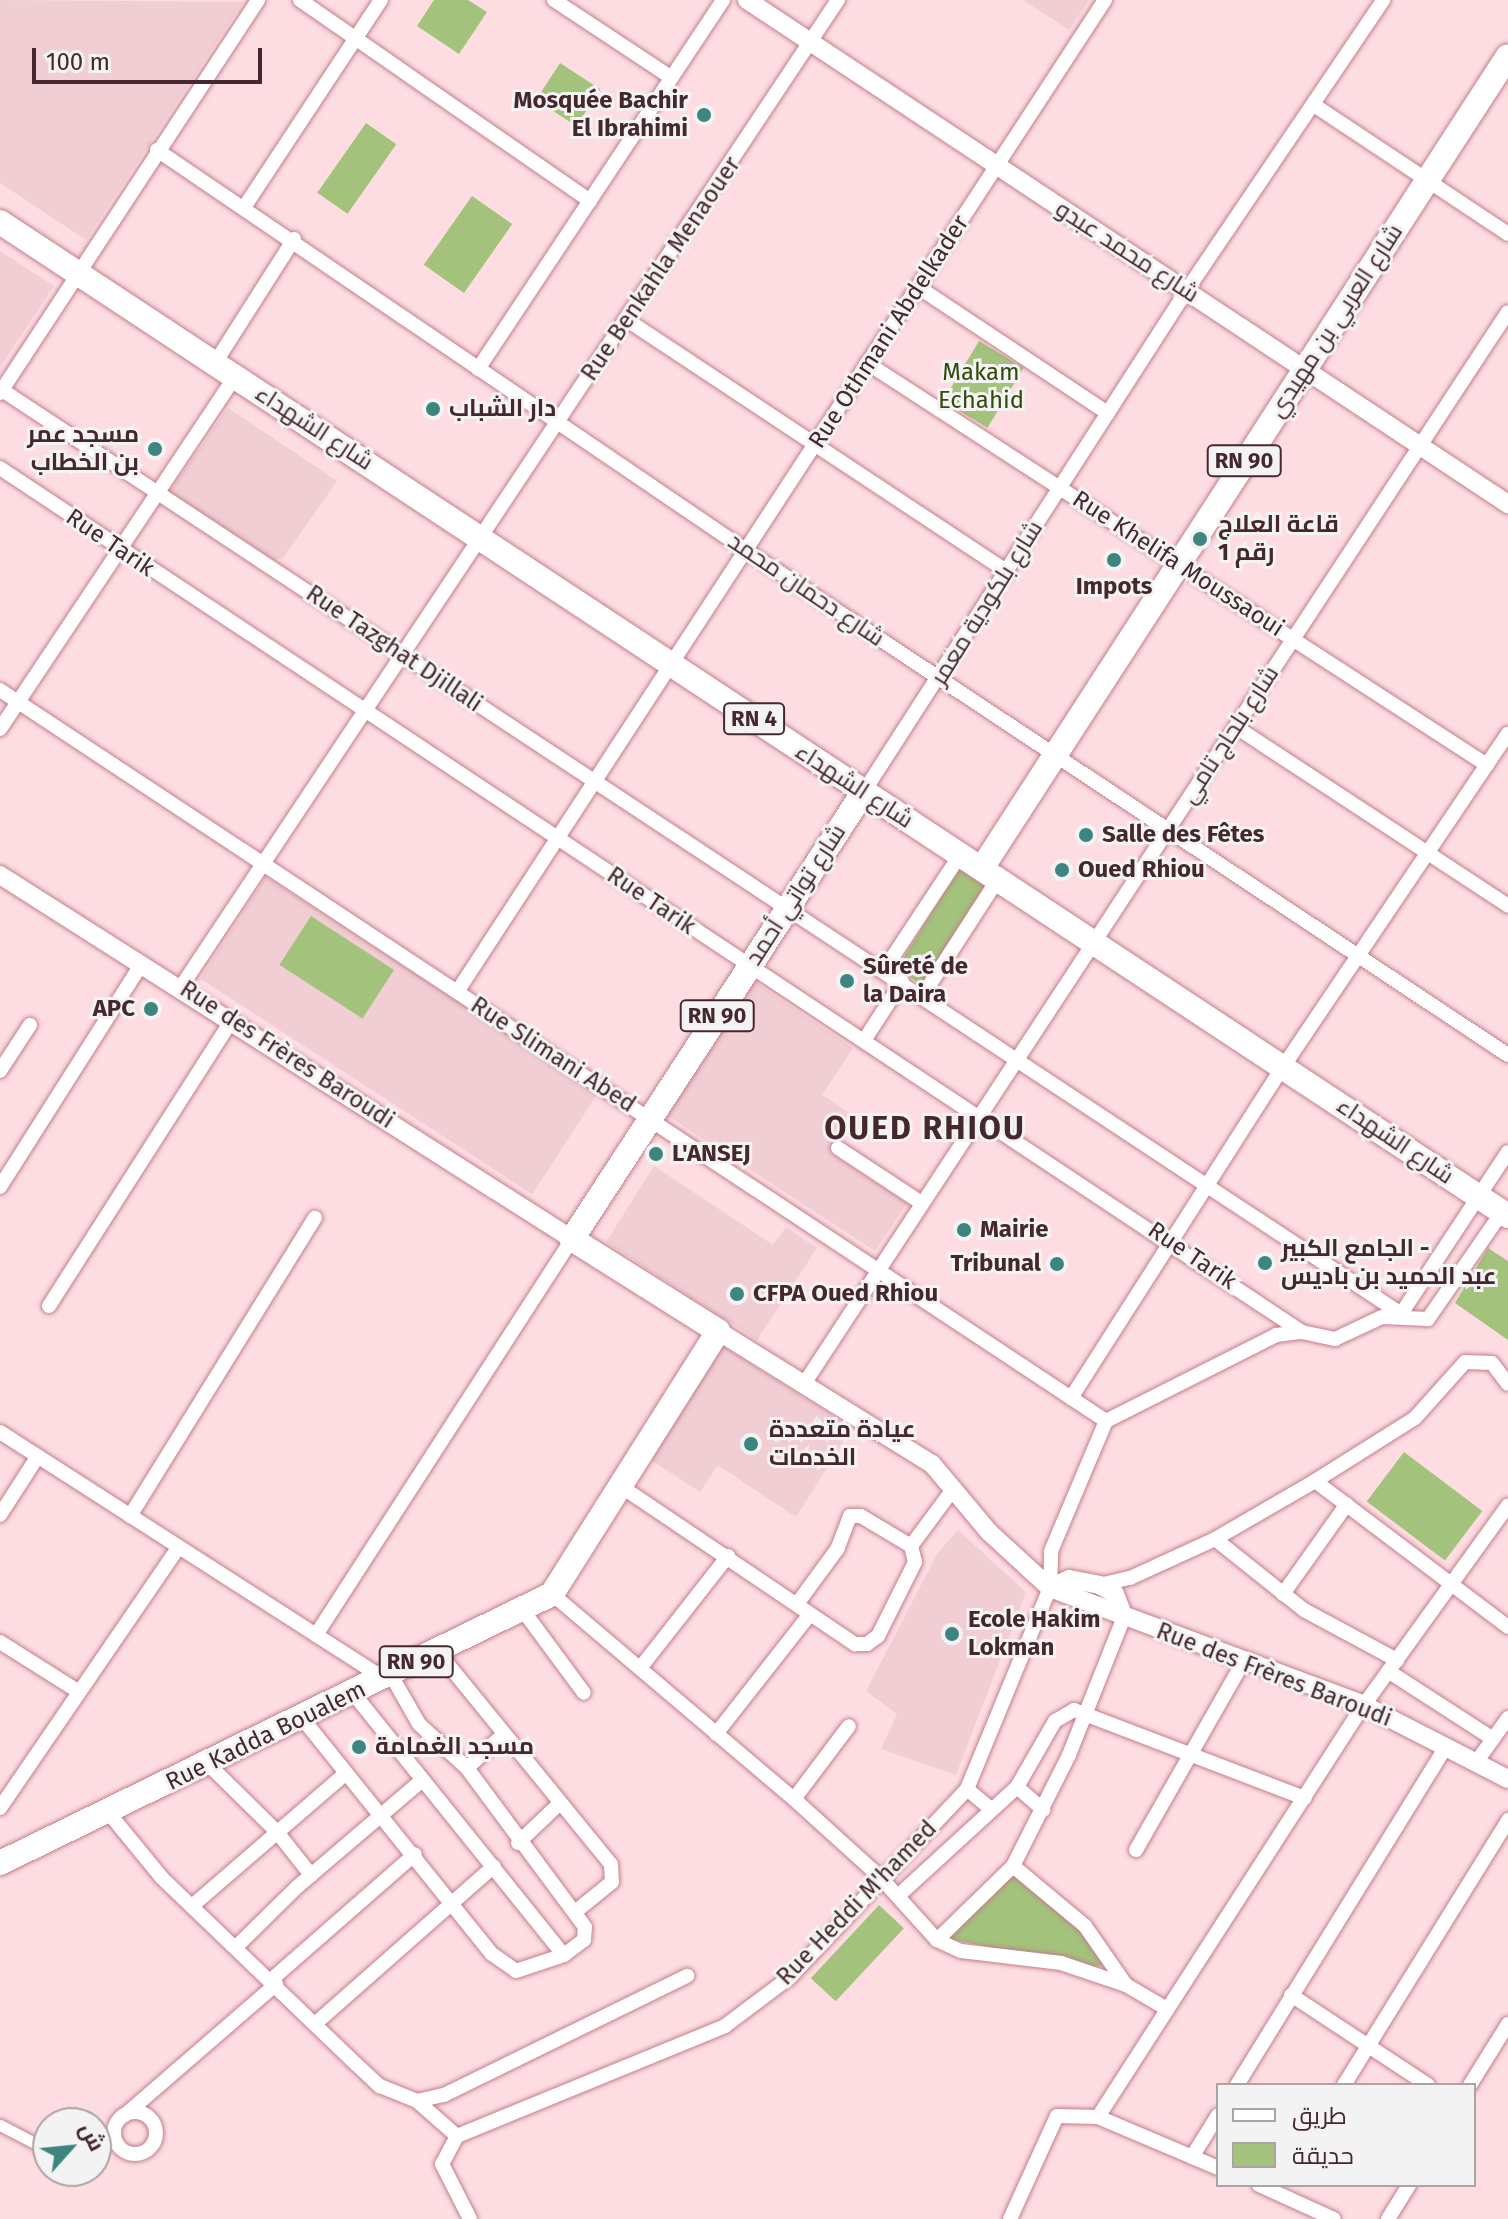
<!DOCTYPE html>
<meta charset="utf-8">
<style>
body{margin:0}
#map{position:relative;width:1508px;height:2219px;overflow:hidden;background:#fddde2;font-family:"Fira Sans",Cairo,sans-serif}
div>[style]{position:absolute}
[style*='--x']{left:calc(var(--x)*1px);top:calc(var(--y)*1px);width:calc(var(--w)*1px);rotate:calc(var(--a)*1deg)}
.built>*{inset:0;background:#f0ced3;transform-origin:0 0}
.green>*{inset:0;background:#a3c27c;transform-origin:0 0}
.roads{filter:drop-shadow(0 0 2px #c47e8a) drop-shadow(0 0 2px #c47e8a)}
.pedestrian>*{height:11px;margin:-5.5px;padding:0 5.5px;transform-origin:5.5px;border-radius:5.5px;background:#fff}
.minor>*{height:14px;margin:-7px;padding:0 7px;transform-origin:7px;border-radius:7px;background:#fff}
.minor>.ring{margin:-7px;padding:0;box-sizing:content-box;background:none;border:14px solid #fff;border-radius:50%}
.tertiary>*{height:18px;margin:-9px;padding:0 9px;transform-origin:9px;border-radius:9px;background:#fff}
.primary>*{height:24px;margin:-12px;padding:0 12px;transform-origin:12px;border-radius:12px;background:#fff}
.dots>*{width:22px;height:22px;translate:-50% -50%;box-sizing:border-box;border:4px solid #f3f3f3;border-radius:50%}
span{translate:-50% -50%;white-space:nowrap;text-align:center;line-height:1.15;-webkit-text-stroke:6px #f3f3f3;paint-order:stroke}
.shield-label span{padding:2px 6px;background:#f3f3f3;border:2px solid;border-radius:6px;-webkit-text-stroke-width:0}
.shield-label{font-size:22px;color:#45282d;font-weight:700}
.poi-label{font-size:24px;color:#45282d;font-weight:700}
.right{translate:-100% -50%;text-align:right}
.left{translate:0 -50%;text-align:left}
.street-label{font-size:24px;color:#45282d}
.park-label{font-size:24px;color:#334a0a}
.district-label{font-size:32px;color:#45282d;font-weight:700;letter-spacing:2px}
.legend{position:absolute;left:1216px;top:2083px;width:260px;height:104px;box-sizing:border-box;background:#f3f3f3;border:2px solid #ada2a4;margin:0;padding:10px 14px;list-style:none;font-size:24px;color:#45282d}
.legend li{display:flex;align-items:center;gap:16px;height:40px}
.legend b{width:40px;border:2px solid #ada2a4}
.north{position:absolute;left:32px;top:2107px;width:80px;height:80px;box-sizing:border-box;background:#f3f3f3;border:2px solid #ada2a4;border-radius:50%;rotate:63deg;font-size:22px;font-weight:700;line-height:32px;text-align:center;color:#45282d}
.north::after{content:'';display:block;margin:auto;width:28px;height:36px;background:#3e857f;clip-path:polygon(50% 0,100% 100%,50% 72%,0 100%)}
.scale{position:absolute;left:32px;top:48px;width:230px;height:36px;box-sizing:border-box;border:4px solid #45282d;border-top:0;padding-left:10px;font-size:24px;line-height:28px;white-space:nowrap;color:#45282d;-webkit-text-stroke:6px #f3f3f3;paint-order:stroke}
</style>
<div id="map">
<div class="built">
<div style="clip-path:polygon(0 0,243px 2px,86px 240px,0 183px)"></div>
<div style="clip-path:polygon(1023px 0,1089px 0,1069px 30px)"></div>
<div style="clip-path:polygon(0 251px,54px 286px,0 367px)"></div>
<div style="clip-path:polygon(228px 408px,337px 481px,283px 558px,268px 561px,167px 495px)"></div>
<div style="left:266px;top:877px;width:396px;height:121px;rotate:33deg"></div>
<div style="clip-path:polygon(753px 981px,853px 1048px,822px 1095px,854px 1116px,830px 1153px,907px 1203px,875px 1251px,665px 1114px)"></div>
<div style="clip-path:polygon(654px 1166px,773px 1245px,786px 1227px,817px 1248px,757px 1340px,606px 1242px)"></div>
<div style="clip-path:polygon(722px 1346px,852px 1428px,796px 1517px,718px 1465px,700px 1492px,649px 1459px)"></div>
<div style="clip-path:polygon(958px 1530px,1026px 1592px,956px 1775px,881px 1749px,897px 1714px,866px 1691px,937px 1554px)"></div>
</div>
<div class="green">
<div style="clip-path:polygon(434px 0,468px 0,487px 12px,459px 54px,417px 26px)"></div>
<div style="left:560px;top:63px;width:48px;height:44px;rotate:33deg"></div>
<div style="left:366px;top:123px;width:37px;height:85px;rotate:35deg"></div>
<div style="left:472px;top:196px;width:49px;height:84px;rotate:35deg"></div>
<div style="left:979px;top:341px;width:52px;height:70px;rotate:31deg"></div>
<div style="left:960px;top:867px;width:32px;height:120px;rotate:32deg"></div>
<div style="left:311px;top:916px;width:99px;height:58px;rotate:33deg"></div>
<div style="clip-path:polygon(1488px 1248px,1508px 1261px,1508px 1340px,1455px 1303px)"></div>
<div style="left:1404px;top:1452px;width:98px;height:62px;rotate:37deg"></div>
<div style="clip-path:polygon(1015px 1871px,1082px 1931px,1106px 1964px,1091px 1968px,949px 1939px)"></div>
<div style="left:879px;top:1905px;width:34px;height:100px;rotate:43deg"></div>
</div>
<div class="roads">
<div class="pedestrian">
<div style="--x:0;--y:2125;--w:54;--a:27.5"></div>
</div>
<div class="minor">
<div style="--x:300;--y:0;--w:353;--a:34.7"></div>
<div style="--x:554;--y:0;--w:141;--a:33.5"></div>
<div style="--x:1314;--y:105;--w:233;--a:33.6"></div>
<div style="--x:157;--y:150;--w:713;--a:34.2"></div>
<div style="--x:747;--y:551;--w:913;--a:33.52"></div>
<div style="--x:245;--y:206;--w:247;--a:-56.6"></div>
<div style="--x:918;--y:287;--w:228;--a:33.6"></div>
<div style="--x:627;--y:320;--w:457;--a:33.5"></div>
<div style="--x:215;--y:363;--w:147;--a:-57.5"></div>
<div style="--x:867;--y:363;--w:739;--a:32.96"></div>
<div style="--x:478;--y:369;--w:443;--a:-56.4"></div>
<div style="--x:2;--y:390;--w:1677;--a:33.44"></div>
<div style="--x:0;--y:393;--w:470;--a:-56.7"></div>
<div style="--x:0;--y:468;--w:1563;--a:33.57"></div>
<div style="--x:0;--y:690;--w:1326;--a:33.46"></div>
<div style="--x:1236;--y:727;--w:326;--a:33.3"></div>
<div style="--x:0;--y:729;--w:424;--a:-56.3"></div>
<div style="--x:863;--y:793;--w:598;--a:-57.21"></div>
<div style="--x:1187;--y:290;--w:350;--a:-55.9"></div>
<div style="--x:884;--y:970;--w:138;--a:-56.5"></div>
<div style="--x:181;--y:987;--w:1186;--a:-56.35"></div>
<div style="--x:457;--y:992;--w:1185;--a:-56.85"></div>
<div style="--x:923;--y:995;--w:138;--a:-57.1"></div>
<div style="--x:865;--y:1039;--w:68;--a:-57"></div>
<div style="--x:0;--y:1071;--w:55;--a:-56.9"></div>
<div style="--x:838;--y:1148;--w:98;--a:33.4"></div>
<div style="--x:0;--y:1187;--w:265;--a:-57.6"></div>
<div style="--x:49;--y:1306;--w:340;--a:-57.4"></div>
<div style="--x:1401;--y:1314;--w:194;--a:-56.6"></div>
<div style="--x:804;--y:1384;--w:1282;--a:-56.71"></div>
<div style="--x:1071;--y:1398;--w:393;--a:-57.4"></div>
<div style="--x:1283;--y:1067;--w:402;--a:-56"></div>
<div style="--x:0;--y:1432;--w:455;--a:32.7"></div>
<div style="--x:1315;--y:1481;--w:242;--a:37.1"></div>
<div style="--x:619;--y:1485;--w:285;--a:34"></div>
<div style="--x:855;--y:1644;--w:12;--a:0"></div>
<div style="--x:867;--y:1644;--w:14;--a:-36"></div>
<div style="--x:878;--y:1636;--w:83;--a:-63.4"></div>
<div style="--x:915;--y:1562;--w:16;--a:-104"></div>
<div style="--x:911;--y:1546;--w:58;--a:-149"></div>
<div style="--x:861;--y:1516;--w:11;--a:180"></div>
<div style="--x:850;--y:1516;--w:34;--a:111"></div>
<div style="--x:838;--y:1548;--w:69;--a:126.2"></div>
<div style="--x:0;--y:1515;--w:70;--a:-57.2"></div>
<div style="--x:130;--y:1516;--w:351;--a:-58.2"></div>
<div style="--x:1215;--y:1539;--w:114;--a:38.6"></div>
<div style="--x:1304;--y:1610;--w:106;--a:28.3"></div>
<div style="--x:911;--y:1546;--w:72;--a:-53.4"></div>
<div style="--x:1099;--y:1585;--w:32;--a:-13"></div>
<div style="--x:1130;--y:1578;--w:94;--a:-24.6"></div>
<div style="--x:1215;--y:1539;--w:116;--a:-30.1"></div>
<div style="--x:1315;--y:1481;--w:118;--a:-32.2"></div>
<div style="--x:1415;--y:1418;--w:75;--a:-48.2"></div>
<div style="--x:1465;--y:1362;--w:27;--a:2"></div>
<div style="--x:1492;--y:1363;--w:26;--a:53"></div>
<div style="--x:552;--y:1594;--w:317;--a:40.3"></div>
<div style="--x:794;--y:1799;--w:116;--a:42.2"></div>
<div style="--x:880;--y:1877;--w:85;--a:47.9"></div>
<div style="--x:937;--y:1940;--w:26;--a:25"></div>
<div style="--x:961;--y:1951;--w:101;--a:6.8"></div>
<div style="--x:1061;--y:1963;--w:69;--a:18.7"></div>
<div style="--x:1283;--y:1594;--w:110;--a:-54.6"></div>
<div style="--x:522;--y:1609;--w:104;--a:53.6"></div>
<div style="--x:316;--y:1635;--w:472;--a:-57.1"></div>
<div style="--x:0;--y:1642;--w:93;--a:32.3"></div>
<div style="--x:437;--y:1651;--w:275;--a:50.8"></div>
<div style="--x:611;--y:1864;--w:18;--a:87"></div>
<div style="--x:612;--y:1882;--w:48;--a:141"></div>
<div style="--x:641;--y:1667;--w:141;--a:-51.9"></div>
<div style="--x:1388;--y:1671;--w:125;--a:32.9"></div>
<div style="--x:353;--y:1693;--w:336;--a:51.2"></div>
<div style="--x:302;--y:1718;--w:303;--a:51.2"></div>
<div style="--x:492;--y:1954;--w:29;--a:35"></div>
<div style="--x:516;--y:1971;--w:51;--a:-18.4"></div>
<div style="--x:564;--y:1955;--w:25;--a:-37"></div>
<div style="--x:584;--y:1940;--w:13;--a:-86"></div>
<div style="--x:585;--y:1927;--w:198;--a:-126.6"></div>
<div style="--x:467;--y:1768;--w:65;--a:-137.5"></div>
<div style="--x:419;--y:1724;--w:56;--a:-119.7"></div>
<div style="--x:716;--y:1734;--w:152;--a:-51.9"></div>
<div style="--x:1477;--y:1761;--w:53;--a:-54.2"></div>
<div style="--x:208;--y:1764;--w:97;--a:44.6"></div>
<div style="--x:277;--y:1832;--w:55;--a:51.7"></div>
<div style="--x:467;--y:1768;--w:50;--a:-42.6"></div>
<div style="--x:1017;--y:1787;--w:35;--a:41"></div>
<div style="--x:967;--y:1789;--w:31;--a:40"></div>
<div style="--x:794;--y:1799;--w:91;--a:-53"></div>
<div style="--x:0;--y:1808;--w:316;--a:-55.6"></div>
<div style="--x:108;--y:1812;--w:85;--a:50.7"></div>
<div style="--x:162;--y:1878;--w:269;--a:43.8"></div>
<div style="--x:356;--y:2064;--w:33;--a:43"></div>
<div style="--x:380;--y:2086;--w:40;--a:22"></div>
<div style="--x:417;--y:2101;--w:28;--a:-13"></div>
<div style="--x:444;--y:2095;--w:271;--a:-26.1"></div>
<div style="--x:518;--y:1843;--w:58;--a:-43.6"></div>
<div style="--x:1136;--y:1850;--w:218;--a:-60.3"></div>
<div style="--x:1013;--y:1866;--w:94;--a:39.8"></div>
<div style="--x:1085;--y:1926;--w:72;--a:55.2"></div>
<div style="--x:1126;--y:1985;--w:48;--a:30.3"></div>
<div style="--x:898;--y:1896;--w:161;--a:-42.5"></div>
<div style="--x:1017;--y:1787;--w:76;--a:-60.1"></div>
<div style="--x:1055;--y:1721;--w:22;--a:-30"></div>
<div style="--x:1074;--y:1710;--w:247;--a:20.9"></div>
<div style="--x:192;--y:1906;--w:203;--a:-40.8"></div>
<div style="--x:937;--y:1940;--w:106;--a:-44.2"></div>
<div style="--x:1013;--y:1866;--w:124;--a:-63.2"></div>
<div style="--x:1069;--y:1755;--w:149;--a:-68.3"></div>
<div style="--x:237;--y:1946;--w:84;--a:-44.5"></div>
<div style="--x:297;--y:1887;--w:163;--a:-40.5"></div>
<div style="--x:271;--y:1980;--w:191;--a:-41.2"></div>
<div style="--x:1291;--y:1995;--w:164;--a:33.3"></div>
<div style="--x:316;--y:2023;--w:237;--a:-41.4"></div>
<div style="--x:1237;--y:2085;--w:398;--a:-58.3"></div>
<div style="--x:1344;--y:2085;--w:312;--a:-58.2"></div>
<div style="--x:1470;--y:2085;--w:72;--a:-58.1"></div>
<div style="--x:417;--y:2101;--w:53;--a:41.2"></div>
<div class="ring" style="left:114px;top:2112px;width:28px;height:28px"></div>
<div style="--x:125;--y:2115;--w:200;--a:-40.9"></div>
<div style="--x:1098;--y:2117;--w:490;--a:-57.2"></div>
<div style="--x:1364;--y:1705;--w:246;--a:-54.2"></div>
<div style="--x:457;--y:2136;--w:290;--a:-22.3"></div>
<div style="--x:725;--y:2026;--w:81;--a:-37"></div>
<div style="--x:790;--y:1977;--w:258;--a:-46.7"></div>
<div style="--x:967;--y:1789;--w:217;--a:-67.6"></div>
<div style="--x:1050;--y:1588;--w:37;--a:-88"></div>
<div style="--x:1051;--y:1551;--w:141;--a:-67.1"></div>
<div style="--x:1106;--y:1421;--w:191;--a:-26.8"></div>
<div style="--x:1276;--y:1335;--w:26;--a:-7"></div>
<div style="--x:1302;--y:1332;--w:34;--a:12"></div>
<div style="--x:1335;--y:1339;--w:52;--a:-25.1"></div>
<div style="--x:1382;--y:1317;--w:46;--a:2.5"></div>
<div style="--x:1428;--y:1319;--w:130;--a:-55.3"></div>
<div style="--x:457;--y:2136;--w:32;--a:118"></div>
<div style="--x:442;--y:2164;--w:62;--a:63"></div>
<div style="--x:1192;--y:2157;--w:49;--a:-58.2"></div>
<div style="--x:1259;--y:2185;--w:82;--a:24.4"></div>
<div style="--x:1010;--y:2219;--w:113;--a:-65.5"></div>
<div style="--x:1057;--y:2116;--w:41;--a:1.4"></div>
<div style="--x:1098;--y:2117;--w:130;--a:23"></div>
<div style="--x:1388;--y:2219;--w:40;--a:-58"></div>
</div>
<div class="tertiary">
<div style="--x:747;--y:0;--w:913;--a:33.52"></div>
<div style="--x:0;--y:875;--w:678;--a:32.47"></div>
<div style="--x:718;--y:1331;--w:252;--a:31.9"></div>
<div style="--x:932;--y:1464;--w:89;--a:50"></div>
<div style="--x:989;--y:1532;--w:83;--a:42.6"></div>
<div style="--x:1050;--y:1588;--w:335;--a:20.4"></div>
<div style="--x:1364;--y:1705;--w:162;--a:27.2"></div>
<div style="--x:1050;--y:1588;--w:21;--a:-25"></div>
<div style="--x:1069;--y:1579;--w:31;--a:11"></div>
<div style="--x:1099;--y:1585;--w:18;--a:29"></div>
<div style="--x:1115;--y:1594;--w:25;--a:69"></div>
</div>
<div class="primary">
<div style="--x:0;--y:222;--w:1806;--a:33.39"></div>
<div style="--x:982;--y:868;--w:967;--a:-57.07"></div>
<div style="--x:0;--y:1863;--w:614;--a:-25.98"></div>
<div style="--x:552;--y:1594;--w:311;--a:-57.7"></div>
<div style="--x:718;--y:1331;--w:173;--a:-147.8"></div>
<div style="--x:572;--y:1239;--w:533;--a:-56.88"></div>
</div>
</div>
<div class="dots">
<div style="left:704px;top:115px;background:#3e857f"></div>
<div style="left:433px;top:409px;background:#3e857f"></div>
<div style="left:155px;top:449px;background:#3e857f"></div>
<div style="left:1200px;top:539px;background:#3e857f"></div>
<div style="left:1114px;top:560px;background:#3e857f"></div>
<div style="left:1086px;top:835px;background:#3e857f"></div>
<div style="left:1062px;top:870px;background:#3e857f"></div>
<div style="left:847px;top:981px;background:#3e857f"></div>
<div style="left:151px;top:1009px;background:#3e857f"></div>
<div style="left:656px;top:1154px;background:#3e857f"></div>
<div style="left:964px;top:1230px;background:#3e857f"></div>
<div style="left:1265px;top:1263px;background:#3e857f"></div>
<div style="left:1057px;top:1264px;background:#3e857f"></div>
<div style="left:737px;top:1294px;background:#3e857f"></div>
<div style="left:751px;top:1444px;background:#3e857f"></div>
<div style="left:952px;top:1634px;background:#3e857f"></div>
<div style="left:359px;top:1747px;background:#3e857f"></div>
</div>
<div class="shield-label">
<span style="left:1244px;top:461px">RN 90</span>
<span style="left:754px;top:719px">RN 4</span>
<span style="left:717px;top:1016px">RN 90</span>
<span style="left:416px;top:1662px">RN 90</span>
</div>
<div class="poi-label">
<span class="right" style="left:688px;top:115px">Mosquée Bachir<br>El Ibrahimi</span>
<span class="left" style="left:449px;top:409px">دار الشباب</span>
<span class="right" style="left:139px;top:449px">مسجد عمر<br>بن الخطاب</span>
<span class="left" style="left:1218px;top:539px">قاعة العلاج<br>رقم 1</span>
<span style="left:1114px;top:587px">Impots</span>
<span class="left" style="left:1102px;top:835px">Salle des Fêtes</span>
<span class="left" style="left:1078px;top:870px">Oued Rhiou</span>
<span class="left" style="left:863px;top:981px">Sûreté de<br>la Daira</span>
<span class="right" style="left:135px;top:1009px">APC</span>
<span class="left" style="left:672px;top:1154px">L'ANSEJ</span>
<span class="left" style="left:980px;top:1230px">Mairie</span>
<span class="left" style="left:1281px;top:1263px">الجامع الكبير -<br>عبد الحميد بن باديس</span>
<span class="right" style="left:1041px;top:1264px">Tribunal</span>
<span class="left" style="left:753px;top:1294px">CFPA Oued Rhiou</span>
<span class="left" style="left:769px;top:1444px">عيادة متعددة<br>الخدمات</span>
<span class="left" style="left:968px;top:1634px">Ecole Hakim<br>Lokman</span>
<span class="left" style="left:375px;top:1747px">مسجد الغمامة</span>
</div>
<div class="street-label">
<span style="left:1127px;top:252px;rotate:33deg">شارع محمد عبدو</span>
<span style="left:661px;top:269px;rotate:-56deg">Rue Benkahla Menaouer</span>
<span style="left:1336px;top:321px;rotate:-57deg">شارع العربي بن مهيدي</span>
<span style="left:889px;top:332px;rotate:-57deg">Rue Othmani Abdelkader</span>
<span style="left:314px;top:428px;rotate:33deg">شارع الشهداء</span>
<span style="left:110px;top:543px;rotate:34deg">Rue Tarik</span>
<span style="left:1178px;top:564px;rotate:33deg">Rue Khelifa Moussaoui</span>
<span style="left:806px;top:590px;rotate:34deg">شارع دحمان محمد</span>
<span style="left:987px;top:603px;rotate:-58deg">شارع بلكودية معمر</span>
<span style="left:394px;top:649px;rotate:34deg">Rue Tazghat Djillali</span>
<span style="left:1230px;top:735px;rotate:-57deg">شارع بلحاج تامي</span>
<span style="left:854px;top:786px;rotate:33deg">شارع الشهداء</span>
<span style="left:796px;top:895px;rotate:-57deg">شارع تواتي أحمد</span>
<span style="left:651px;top:901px;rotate:34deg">Rue Tarik</span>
<span style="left:287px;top:1055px;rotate:33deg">Rue des Frères Baroudi</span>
<span style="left:553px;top:1055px;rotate:33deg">Rue Slimani Abed</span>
<span style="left:1395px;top:1141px;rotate:34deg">شارع الشهداء</span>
<span style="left:1192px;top:1256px;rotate:34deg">Rue Tarik</span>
<span style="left:1274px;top:1675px;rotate:21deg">Rue des Frères Baroudi</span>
<span style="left:266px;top:1736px;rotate:-26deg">Rue Kadda Boualem</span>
<span style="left:857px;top:1903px;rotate:-46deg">Rue Heddi M'hamed</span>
</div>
<div class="park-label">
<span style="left:981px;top:387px">Makam<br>Echahid</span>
</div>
<div class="district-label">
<span style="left:925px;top:1128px">OUED RHIOU</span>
</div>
<ul class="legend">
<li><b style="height:10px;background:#fff"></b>طريق</li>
<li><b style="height:22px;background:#a3c27c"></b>حديقة</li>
</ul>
<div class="north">ش</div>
<div class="scale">100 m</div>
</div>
